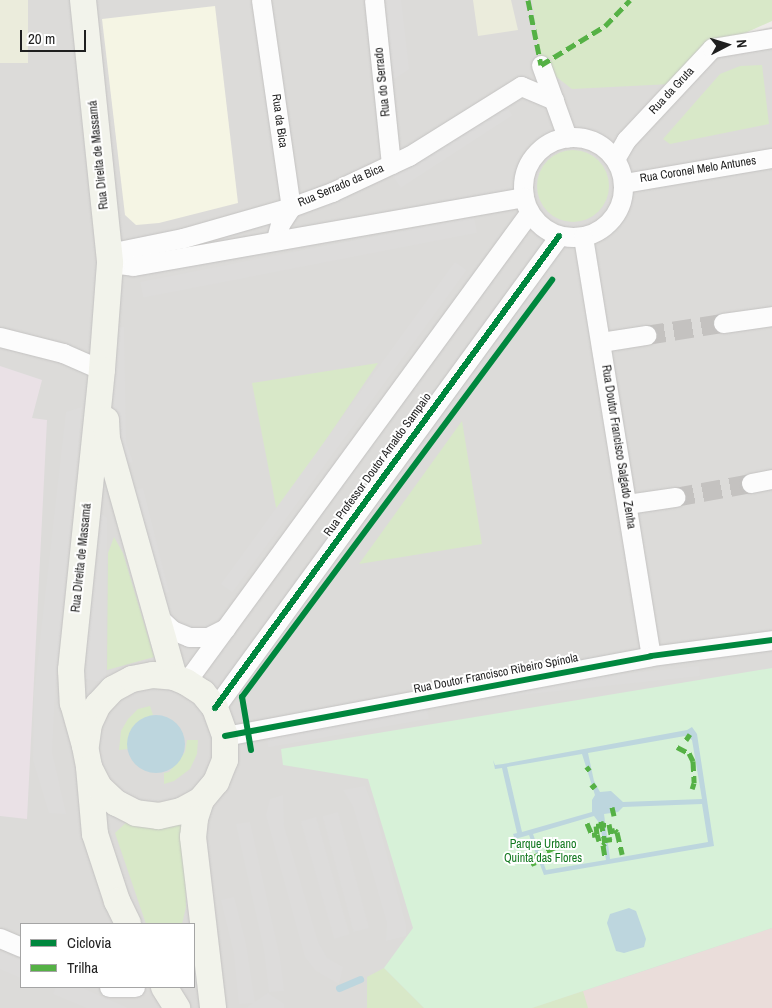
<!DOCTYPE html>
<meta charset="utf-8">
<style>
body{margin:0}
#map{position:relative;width:772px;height:1008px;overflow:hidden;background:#edebe8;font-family:"Archivo Narrow",sans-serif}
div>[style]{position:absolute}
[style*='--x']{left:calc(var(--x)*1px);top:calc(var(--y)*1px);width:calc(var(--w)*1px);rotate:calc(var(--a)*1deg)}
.residential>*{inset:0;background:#dcdbd9}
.commercial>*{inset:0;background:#eaddda}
.industrial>*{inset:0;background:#eae1e6}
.education>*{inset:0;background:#f5f5e4}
.farmland>*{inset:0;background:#ebecdc;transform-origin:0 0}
.grass>*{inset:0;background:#d8e8c8}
.round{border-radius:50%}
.park>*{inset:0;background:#d7f1d8}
.parking>*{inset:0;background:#dddcdb;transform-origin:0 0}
.water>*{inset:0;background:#bdd6de}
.stream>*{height:7px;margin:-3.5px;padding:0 3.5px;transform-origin:3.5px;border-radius:3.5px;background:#bdd6de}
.street-tunnel>*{height:19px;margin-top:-9.5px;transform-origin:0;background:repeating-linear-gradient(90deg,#c4c2c0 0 19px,transparent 0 28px)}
.roads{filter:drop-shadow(0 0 1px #c4c3c2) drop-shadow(0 0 1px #c4c3c2)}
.street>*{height:19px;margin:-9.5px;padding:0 9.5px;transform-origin:9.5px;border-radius:9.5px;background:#fcfcfc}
.street>.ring{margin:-9.5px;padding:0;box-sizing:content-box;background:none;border:19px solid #fcfcfc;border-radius:50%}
.secondary>*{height:26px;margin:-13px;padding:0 13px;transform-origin:13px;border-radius:13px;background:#f2f3eb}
.quiet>*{height:5px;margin-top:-2.5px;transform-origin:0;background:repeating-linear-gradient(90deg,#55b145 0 10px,transparent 0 15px)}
.cycleway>*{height:6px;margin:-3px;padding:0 3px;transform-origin:3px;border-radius:3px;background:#00873e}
span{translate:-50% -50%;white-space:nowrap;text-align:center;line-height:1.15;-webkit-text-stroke:4px #fff;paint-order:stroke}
.street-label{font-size:12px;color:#1f1f1f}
.park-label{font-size:12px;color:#12781f}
.legend{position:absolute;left:20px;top:923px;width:175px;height:65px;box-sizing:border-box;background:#fff;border:1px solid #a5a5a5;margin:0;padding:6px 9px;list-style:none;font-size:15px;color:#1f1f1f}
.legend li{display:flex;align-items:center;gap:10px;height:25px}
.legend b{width:25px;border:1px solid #a5a5a5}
.north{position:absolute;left:702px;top:20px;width:50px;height:50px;-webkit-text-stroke:4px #fff;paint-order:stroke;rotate:85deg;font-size:14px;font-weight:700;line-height:20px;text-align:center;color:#1f1f1f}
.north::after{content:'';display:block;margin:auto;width:18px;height:22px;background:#1f1f1f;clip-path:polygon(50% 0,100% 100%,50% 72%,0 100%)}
.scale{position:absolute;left:20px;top:30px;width:66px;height:22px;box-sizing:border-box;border:2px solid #1f1f1f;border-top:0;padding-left:6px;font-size:15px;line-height:18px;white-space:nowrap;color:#1f1f1f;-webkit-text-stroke:4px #fff;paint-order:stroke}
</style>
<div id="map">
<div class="residential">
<div style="clip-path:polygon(evenodd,0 0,568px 0,577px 73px,772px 27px,772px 1008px,0 1008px,0 0,21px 924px,194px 924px,194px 987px,21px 987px,21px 924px)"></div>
</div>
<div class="commercial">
<div style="clip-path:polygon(772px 928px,772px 1008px,532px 1008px,674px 961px)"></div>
</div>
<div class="industrial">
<div style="clip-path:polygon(0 366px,42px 380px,32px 418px,47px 420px,27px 819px,0 816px)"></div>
</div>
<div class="education">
<div style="clip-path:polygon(215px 6px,238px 203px,159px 223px,136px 225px,125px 215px,102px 19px)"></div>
</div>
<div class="farmland">
<div style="left:0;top:0;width:28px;height:63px"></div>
<div style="clip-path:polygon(473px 0,511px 0,518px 30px,478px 36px)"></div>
</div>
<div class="grass">
<div style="clip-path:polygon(532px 0,772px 0,772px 21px,712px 48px,671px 84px,572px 89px,541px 65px)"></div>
<div style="clip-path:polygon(762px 65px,769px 124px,670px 144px,663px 139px,720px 74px,740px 66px)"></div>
<div class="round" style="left:537px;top:150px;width:72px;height:72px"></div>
<div style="clip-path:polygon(378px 363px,277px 512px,252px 383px)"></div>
<div style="clip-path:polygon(462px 421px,482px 544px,359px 564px)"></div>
<div style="clip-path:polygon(114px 537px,123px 553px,154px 657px,107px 670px,108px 553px)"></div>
<div style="clip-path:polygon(150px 706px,153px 715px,136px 723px,128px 739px,128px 749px,119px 750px,121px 731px,128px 719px,138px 709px)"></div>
<div style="clip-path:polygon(187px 740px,198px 740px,197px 754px,190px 769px,174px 781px,164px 784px,164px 773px,169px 772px,185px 752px)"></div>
<div style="clip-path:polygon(132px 817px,184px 818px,186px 907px,182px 924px,146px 924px,115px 833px)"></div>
<div style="clip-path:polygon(384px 968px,424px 1008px,367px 1008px,367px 977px)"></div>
<div style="clip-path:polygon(583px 991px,588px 1008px,531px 1008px)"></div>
</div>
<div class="park">
<div style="clip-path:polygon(772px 668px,772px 928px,532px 1008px,424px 1008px,384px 968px,413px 928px,368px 779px,283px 765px,281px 749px)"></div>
</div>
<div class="parking">
<div style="clip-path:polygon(385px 0,401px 0,409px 69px,393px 80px)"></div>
<div style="left:503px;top:101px;width:17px;height:133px;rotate:57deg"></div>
<div style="left:474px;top:217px;width:16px;height:340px;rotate:79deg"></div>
<div style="left:455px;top:262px;width:14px;height:398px;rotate:36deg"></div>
<div style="left:538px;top:274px;width:9px;height:447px;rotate:36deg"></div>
<div style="clip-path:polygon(112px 327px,124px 327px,126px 443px,133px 462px,123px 465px,114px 440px)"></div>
<div style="clip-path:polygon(82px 407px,55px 691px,52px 752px,66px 814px,49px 813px,33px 760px,34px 694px,66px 412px)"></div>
<div style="left:143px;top:488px;width:107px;height:11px;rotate:76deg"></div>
<div style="clip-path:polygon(93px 509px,107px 518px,106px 683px,86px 679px)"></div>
<div style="left:699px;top:666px;width:10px;height:253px;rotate:84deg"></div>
<div style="left:427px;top:708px;width:11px;height:163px;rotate:80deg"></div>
<div style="clip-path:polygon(365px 786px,376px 815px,406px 925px,406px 936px,386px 941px,387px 923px,365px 847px,353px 806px,343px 790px)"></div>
<div style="clip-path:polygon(283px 795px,284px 826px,318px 942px,327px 958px,343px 967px,339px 984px,316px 971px,305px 957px,266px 815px,270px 799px)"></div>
<div style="left:338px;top:812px;width:120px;height:16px;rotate:75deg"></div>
<div style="left:316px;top:817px;width:122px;height:16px;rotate:74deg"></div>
<div style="clip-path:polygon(250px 822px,280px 958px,284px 991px,269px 992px,264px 950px,236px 824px)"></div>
<div style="clip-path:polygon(234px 897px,246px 944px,255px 1003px,239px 1004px,234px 954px,221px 900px)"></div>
<div style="clip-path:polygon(0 951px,21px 960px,21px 978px,0 969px)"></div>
<div style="clip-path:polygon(56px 987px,80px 987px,128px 1008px,87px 1008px,53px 994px)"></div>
<div style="clip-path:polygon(268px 993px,284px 1004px,284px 1008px,246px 1008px)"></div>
</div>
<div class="water">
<div class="round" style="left:127px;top:715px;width:58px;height:58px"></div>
<div style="clip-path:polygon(evenodd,692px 727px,697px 734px,714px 846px,544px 875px,529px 835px,515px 839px,513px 834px,517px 833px,502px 768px,495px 769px,493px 760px,495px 765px,503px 764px,687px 730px,692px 727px,685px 736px,692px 740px,702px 799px,623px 802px,611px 791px,600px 792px,594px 781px,588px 753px,685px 736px,692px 727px,582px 754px,595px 795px,592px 800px,592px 812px,522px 832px,507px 767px,582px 754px,692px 727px,702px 804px,708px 842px,610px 859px,604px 814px,618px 812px,623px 807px,702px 804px,692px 727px,594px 816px,600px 824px,606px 860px,546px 870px,533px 834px,594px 816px)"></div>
<div style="clip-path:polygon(629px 908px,636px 911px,646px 939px,644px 947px,624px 953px,616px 951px,607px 923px,610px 914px)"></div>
</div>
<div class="stream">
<div style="--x:339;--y:988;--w:23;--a:-23"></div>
</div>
<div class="street-tunnel">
<div style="--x:646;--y:335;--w:78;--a:-8.9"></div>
<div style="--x:675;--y:497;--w:77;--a:-10.4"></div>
</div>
<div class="roads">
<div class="street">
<div style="--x:261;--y:0;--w:209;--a:81.8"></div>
<div style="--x:291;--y:207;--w:20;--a:123"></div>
<div style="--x:280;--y:224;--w:16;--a:105"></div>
<div style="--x:374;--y:0;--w:165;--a:84.1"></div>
<div style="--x:541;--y:65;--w:77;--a:70.1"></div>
<div class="ring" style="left:523px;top:137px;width:81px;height:81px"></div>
<div style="--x:615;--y:159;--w:22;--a:-60"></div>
<div style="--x:626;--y:140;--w:126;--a:-46.9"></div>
<div style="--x:712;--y:48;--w:61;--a:-9.5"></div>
<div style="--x:624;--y:183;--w:150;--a:-9.6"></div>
<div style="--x:583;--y:237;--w:424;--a:80.8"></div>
<div style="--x:109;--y:253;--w:76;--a:-11.5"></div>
<div style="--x:183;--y:238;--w:112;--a:-16"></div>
<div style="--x:291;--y:207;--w:44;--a:-20.1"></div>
<div style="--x:332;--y:192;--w:85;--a:-25.1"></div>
<div style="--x:409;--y:156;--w:132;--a:-32"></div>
<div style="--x:521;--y:86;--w:36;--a:23"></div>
<div style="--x:110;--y:263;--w:23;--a:7"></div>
<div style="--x:133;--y:266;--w:397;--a:-10"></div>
<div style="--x:723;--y:323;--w:49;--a:-8.1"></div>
<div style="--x:0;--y:337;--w:65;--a:14.3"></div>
<div style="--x:63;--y:353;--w:43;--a:23.6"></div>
<div style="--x:601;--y:342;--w:46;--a:-8.8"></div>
<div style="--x:751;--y:483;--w:21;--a:-11"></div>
<div style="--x:627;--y:504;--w:49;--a:-8.3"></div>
<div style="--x:157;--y:616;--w:21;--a:43"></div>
<div style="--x:172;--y:630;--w:18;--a:22"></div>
<div style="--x:189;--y:637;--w:19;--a:0"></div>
<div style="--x:208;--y:637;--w:20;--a:-27"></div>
<div style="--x:186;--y:682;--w:581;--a:-53.82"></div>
<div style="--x:215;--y:708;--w:584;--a:-53.91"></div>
<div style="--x:225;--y:736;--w:433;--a:-10.6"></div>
<div style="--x:651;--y:656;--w:122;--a:-7.5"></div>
<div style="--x:0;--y:938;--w:23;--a:23"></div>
<div style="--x:109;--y:987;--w:26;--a:0"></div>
</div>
<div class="secondary">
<div style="--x:83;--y:0;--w:264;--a:84.1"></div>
<div style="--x:110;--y:263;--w:107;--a:94.3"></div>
<div style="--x:102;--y:370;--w:302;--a:95.9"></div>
<div style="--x:71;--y:670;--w:33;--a:87"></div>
<div style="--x:73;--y:703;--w:45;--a:74.4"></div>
<div style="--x:85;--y:746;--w:21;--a:79"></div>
<div style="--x:89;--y:767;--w:67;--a:84.9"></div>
<div style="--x:95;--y:834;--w:71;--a:71.8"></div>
<div style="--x:117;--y:901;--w:25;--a:64"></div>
<div style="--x:106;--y:420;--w:19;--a:87"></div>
<div style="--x:107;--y:439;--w:247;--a:74.3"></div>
<div style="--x:86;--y:745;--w:21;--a:-82"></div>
<div style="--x:89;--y:724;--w:21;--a:-65"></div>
<div style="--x:98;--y:705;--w:22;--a:-47"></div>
<div style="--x:113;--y:689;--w:21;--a:-28"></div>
<div style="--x:132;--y:679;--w:21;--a:-11"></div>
<div style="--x:153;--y:675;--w:21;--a:5"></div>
<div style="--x:174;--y:677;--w:13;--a:23"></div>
<div style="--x:186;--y:682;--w:20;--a:33"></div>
<div style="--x:203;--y:693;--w:19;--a:51"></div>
<div style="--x:215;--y:708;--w:30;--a:70"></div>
<div style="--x:225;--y:736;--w:24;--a:90"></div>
<div style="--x:225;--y:760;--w:24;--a:112"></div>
<div style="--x:216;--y:782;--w:23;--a:130"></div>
<div style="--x:201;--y:800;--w:23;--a:151"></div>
<div style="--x:181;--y:811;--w:23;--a:167"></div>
<div style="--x:159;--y:816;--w:23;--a:-173"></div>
<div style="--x:136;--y:813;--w:22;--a:-153"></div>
<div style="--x:116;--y:803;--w:23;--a:-137"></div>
<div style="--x:99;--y:787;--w:20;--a:-117"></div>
<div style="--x:201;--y:800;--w:20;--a:108"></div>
<div style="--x:195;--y:819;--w:18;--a:96"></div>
<div style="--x:193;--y:837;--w:172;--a:83.3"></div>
<div style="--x:164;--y:987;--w:25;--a:58"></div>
</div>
</div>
<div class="quiet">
<div style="--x:528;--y:0;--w:66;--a:78.7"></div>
<div style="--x:541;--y:65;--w:75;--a:-31.4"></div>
<div style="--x:605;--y:26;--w:36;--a:-46"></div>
<div style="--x:686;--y:740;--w:7;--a:-56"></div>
<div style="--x:677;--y:747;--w:13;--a:27"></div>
<div style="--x:689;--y:753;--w:9;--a:63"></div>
<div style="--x:693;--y:761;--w:22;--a:87"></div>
<div style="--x:694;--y:783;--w:6;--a:108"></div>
<div style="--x:586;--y:770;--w:5;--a:-37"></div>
<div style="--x:591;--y:788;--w:6;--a:-39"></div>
<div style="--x:612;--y:807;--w:9;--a:77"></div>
<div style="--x:601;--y:821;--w:22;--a:80"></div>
<div style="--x:605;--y:843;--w:3;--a:135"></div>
<div style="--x:603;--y:845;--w:12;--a:81"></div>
<div style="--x:587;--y:823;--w:13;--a:67"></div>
<div style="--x:592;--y:835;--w:5;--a:-11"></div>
<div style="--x:597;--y:834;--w:8;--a:-97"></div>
<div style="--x:596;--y:826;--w:13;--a:-9"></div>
<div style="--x:609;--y:824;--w:15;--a:79"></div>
<div style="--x:612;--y:839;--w:13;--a:171"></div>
<div style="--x:599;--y:841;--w:7;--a:-106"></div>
<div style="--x:611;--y:831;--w:4;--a:-14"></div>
<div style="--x:615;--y:830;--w:3;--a:45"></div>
<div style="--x:617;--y:832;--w:23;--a:77"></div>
<div style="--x:531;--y:864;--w:5;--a:-22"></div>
<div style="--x:536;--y:862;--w:6;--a:-121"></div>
<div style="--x:533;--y:857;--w:34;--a:-24"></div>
</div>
<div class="cycleway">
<div style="--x:215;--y:708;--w:584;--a:-53.91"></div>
<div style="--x:225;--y:736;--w:433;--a:-10.6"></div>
<div style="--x:651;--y:656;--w:122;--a:-7.5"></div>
<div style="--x:251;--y:750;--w:54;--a:-99.6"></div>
<div style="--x:242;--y:697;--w:520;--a:-53.37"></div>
</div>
<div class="street-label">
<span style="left:383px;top:82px;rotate:-96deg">Rua do Serrado</span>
<span style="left:672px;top:91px;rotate:-47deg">Rua da Gruta</span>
<span style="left:279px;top:121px;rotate:82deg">Rua da Bica</span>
<span style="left:99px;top:155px;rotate:-96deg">Rua Direita de Massamá</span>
<span style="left:698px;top:170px;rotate:-9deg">Rua Coronel Melo Antunes</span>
<span style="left:341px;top:186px;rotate:-23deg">Rua Serrado da Bica</span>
<span style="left:618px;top:447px;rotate:81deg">Rua Doutor Francisco Salgado Zenha</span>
<span style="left:378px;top:465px;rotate:-54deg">Rua Professor Doutor Arnaldo Sampaio</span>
<span style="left:82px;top:558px;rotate:-84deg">Rua Direita de Massamá</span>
<span style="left:496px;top:674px;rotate:-11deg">Rua Doutor Francisco Ribeiro Spínola</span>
</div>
<div class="park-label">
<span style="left:543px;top:852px">Parque Urbano<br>Quinta das Flores</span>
</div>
<ul class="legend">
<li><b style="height:6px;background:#00873e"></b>Ciclovia</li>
<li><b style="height:6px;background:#55b145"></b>Trilha</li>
</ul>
<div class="north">N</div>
<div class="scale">20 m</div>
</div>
